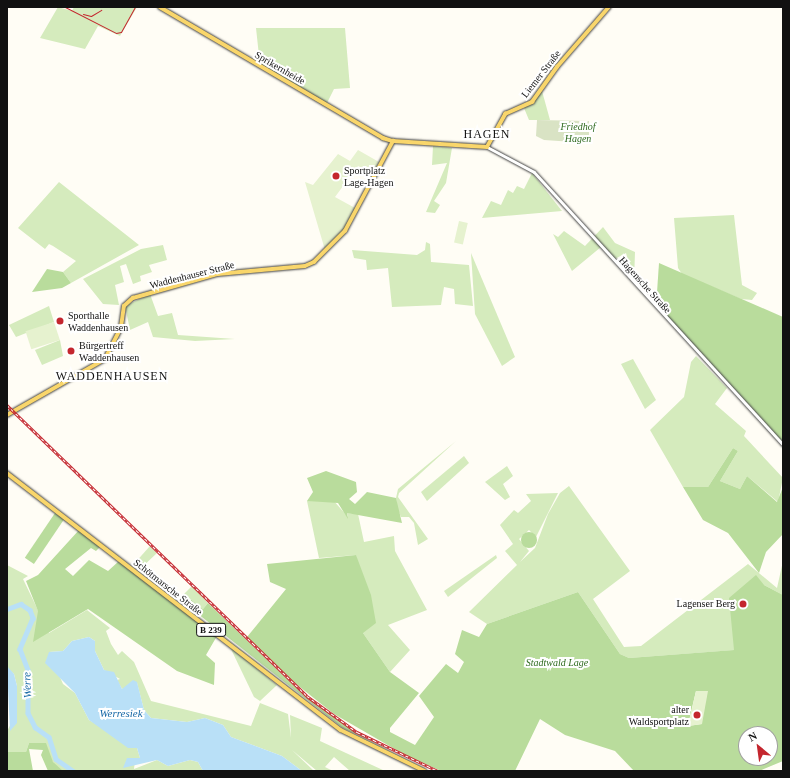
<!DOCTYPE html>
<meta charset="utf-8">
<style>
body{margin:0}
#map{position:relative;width:790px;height:778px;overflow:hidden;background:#fffdf5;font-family:Georgia,serif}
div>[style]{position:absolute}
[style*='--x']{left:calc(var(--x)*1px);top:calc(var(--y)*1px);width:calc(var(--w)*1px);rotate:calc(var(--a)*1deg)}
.green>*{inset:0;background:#d5ebbd}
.forest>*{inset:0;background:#b9dc9c;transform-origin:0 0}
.round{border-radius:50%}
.cemetery>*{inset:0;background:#d9e3c4}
.pitch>*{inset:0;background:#e6f2cf;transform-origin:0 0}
.water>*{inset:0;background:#b9e0f7}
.river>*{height:4.5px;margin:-2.25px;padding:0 2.25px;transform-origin:2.25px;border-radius:2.25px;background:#b9e0f7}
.roads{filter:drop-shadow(0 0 1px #444) drop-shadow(0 0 1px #444)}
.minor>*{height:3px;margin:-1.5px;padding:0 1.5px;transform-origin:1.5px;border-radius:1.5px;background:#fff}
.major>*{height:3.5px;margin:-1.75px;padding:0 1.75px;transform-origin:1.75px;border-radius:1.75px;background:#f9d66b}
.tram>*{height:1px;margin:-0.5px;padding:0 0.5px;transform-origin:0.5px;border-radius:0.5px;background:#c4262e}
.rail>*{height:2.5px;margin-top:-1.25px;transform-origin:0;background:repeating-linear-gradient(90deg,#fff 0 3px,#c4262e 0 6px);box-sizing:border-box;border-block:1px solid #c4262e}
.dots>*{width:11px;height:11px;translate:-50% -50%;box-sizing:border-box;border:2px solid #fff;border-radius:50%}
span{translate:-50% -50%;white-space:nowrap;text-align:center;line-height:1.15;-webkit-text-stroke:4px #fff;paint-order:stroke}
.shield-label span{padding:1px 3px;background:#fff;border:1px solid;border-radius:3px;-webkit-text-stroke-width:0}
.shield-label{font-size:9px;color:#111;font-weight:700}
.street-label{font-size:10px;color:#111}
.park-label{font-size:10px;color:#2f6b1f;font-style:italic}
.poi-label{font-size:10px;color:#111}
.left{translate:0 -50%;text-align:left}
.right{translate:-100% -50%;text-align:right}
.water-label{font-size:11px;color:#1768a6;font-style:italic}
.quarter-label{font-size:12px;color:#111;letter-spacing:1px}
.frame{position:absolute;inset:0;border:8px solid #111;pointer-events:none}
.north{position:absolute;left:738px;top:726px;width:40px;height:40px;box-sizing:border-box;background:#fff;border:1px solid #a0a0a0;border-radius:50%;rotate:331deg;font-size:11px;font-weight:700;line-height:16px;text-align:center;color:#111}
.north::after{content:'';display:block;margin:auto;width:14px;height:18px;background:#c4262e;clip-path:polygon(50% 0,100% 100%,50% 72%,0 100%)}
</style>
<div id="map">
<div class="green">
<div style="clip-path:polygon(58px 7px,72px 11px,74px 7px,137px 7px,120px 36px,98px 26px,85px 49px,40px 38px)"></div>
<div style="clip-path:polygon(256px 28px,345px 28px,350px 88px,334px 89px,327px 103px,260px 65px)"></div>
<div style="clip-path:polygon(542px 91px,550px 120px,529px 120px,524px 108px)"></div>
<div style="clip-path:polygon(433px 146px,452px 148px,446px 183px,434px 201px,440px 205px,435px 213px,426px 212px,447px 163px,432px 165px)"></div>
<div style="clip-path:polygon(532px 173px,562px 211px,482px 218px,491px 201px,501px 205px,508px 190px,513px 193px,517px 186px,524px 189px)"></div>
<div style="clip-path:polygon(59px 182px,139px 245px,71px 283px,63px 272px,76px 261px,53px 246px,49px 244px,45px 249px,18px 228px)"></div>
<div style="clip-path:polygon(734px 215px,742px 285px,757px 293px,752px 300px,741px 299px,682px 274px,678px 268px,674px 218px)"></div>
<div style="clip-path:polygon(603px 227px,615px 243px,635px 252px,634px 283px,626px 274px,629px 264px,626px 253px,613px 260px,601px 247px,572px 271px,553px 234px,558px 237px,564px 231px,585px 246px)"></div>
<div style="clip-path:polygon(426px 242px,430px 244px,431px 262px,469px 265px,473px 306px,455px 304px,454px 289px,444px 287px,441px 305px,392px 307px,388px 268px,367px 270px,366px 260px,354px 258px,352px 250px,417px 255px,425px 250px)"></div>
<div style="clip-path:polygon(163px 245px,167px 260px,149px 265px,152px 272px,140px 276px,141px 281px,133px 284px,126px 264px,120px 266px,124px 282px,115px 285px,119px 305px,103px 304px,83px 279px,141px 249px)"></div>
<div style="clip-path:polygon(471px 253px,515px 357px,502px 366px,475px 314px)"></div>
<div style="clip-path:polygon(150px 294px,158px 316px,172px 313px,178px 335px,235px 339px,195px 341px,153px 337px,148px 322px,130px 330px,125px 306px)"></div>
<div style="clip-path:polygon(49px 306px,54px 322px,16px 337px,9px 325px)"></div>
<div style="clip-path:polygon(60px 340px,63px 356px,42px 365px,35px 350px)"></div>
<div style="clip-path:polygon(696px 356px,727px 388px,715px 404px,746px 431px,744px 436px,783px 478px,778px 502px,747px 476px,740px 489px,720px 481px,738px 451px,733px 448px,708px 487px,683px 487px,650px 430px,684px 397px,691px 362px)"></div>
<div style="clip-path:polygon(633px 359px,656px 400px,645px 409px,621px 364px)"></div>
<div style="clip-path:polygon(456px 441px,399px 493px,398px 497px,428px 539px,418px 545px,414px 523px,409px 517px,401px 517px,397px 508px,396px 498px,398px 489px)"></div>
<div style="clip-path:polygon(464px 456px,469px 463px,427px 501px,421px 492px)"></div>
<div style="clip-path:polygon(507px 466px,513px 476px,503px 484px,510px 497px,505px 500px,485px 482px)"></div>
<div style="clip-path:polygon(569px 486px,630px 571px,593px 599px,624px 647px,641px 646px,748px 564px,777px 588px,783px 561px,783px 595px,764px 585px,735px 650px,629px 658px,620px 654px,578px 592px,487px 624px,469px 612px,517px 565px,505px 551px,513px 544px,500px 525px,514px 510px,518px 513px,531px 501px,526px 494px,558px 493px,536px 537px,529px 530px,519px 539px,529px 551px,520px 562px,535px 548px,548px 514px,560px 493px)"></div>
<div style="clip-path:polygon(333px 500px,348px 517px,347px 513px,358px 514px,364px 542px,394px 536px,395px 551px,427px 610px,388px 625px,410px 650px,390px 672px,363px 633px,356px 555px,319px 558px,307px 501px)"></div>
<div style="clip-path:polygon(150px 546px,157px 553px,139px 570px,133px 565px)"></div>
<div style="clip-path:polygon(496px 555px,497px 558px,448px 597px,444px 591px)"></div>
<div style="clip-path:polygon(7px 565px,28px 576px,23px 579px,49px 633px,87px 610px,110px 628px,106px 631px,111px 644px,118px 655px,122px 651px,134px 662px,151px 701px,251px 726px,260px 703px,288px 714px,291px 738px,290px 715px,322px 728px,320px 741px,385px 771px,350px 771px,334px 757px,325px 767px,333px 771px,317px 771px,292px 750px,314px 771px,302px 771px,282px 756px,231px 737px,223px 725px,205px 718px,187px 722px,151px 718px,144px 710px,137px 683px,122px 689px,117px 680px,120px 679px,104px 670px,95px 651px,95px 641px,89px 637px,72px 641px,63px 651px,49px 652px,63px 684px,75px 693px,89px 720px,137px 748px,140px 758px,135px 760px,134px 769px,157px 760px,168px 766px,190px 760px,198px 762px,203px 771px,59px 771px,44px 749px,29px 743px,26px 752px,7px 752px,7px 731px,16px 715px,17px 686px,14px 674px,7px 668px)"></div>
<div style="clip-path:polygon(192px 586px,208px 603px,203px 609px,184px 594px)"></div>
<div style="clip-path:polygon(230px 647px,277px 685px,260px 701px,254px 697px)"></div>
</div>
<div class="forest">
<div style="clip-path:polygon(659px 263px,783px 317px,783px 443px,656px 307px)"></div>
<div style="clip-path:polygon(47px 269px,63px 272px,71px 283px,62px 288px,32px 292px)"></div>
<div style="clip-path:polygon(733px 448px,738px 451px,720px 481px,740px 489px,747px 476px,777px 502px,783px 487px,783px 534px,766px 552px,759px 573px,728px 533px,703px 520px,683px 487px,708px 487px)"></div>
<div style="clip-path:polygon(326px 471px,356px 482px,357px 492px,349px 499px,355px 504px,367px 492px,396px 498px,402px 523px,347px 513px,348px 519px,338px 503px,307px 501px,313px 492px,307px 478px)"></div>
<div style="left:55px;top:513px;width:11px;height:54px;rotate:34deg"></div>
<div style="clip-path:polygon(79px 530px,100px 547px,96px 551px,91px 548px,65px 569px,73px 576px,89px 560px,108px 571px,119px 561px,217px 636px,206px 655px,215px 663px,214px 685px,177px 671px,88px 609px,33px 642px,38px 611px,26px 581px,38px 575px)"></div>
<div class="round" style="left:521px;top:532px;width:16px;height:16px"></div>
<div style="clip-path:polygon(evenodd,356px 555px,371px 595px,376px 623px,363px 633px,390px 672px,419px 693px,390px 728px,390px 732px,415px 745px,434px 717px,419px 696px,446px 664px,458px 673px,464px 662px,455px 654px,462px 630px,479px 637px,487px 624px,578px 592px,620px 654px,629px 658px,734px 650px,729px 598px,756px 575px,764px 585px,783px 595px,783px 761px,759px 771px,634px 771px,615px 751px,565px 735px,540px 719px,515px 771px,441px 771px,405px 755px,334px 714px,291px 680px,247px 637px,286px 589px,270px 582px,267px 564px,356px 555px,696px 691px,702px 724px,688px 726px,688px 725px,696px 691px,356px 555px,746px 734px,770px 734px,770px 758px,746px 758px,746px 734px)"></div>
<div style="clip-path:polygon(184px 594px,203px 609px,208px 603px,305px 696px,358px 734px,395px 753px,343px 728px,179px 599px)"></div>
<div style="clip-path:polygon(29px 743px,46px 743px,53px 762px,63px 771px,48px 771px,41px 755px,43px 750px,29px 749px,33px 771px,7px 771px,7px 752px,26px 752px)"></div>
</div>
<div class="cemetery">
<div style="clip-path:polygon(537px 120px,589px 121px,589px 143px,544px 140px,536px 136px)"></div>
</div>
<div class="pitch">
<div style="clip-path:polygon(358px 150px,379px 162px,373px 173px,358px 166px,335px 197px,355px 208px,345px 228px,325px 250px,305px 182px,313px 185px,338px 154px,350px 161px)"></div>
<div style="left:459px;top:221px;width:9px;height:22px;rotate:13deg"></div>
<div style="left:54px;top:322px;width:19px;height:30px;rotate:72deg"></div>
<div style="clip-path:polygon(696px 691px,708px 691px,702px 724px,688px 726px)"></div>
</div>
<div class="water">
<div style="clip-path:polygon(89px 637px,95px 641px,95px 651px,104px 670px,114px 672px,122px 689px,133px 680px,137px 682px,144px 710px,151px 718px,187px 722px,205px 718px,223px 725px,231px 737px,282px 756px,302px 771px,203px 771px,198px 762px,190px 760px,168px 766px,157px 760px,123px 768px,127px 758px,140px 758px,137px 748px,128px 748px,89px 720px,75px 693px,45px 663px,49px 652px,63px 651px,72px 641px)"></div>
<div style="clip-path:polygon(7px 666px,14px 674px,17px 686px,17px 723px,10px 731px)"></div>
</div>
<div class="river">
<div style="--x:7;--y:609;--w:15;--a:-20"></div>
<div style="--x:21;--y:604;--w:11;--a:34"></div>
<div style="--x:30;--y:610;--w:9;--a:69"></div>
<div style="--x:33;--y:618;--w:34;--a:113"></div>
<div style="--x:20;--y:649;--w:22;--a:69"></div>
<div style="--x:28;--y:670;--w:43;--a:90"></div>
<div style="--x:28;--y:713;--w:16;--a:63"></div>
<div style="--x:35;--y:727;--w:17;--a:36"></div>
<div style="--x:49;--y:737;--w:23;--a:72"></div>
<div style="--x:56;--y:759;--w:21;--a:35"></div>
</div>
<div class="roads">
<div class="minor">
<div style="--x:487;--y:147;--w:53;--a:28"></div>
<div style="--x:534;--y:172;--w:369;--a:47.6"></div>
</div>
<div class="major">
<div style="--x:160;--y:7;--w:259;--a:30.4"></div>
<div style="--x:383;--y:138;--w:10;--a:17"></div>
<div style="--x:393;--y:141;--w:94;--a:3.7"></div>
<div style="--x:487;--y:147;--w:38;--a:-61"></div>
<div style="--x:505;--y:114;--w:30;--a:-24"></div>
<div style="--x:532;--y:102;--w:43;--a:-54.5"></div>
<div style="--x:557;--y:67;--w:79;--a:-49.1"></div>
<div style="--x:7;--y:415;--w:113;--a:-29.7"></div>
<div style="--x:105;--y:359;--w:36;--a:-63"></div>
<div style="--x:121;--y:327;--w:21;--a:-82"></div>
<div style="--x:124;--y:306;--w:12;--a:-42"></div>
<div style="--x:133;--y:298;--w:88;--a:-15.8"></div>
<div style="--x:218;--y:274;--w:87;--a:-5.3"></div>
<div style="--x:305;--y:266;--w:10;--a:-24"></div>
<div style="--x:314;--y:262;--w:44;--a:-45"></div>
<div style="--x:345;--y:231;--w:102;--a:-61.9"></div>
<div style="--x:7;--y:473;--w:421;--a:37.6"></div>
<div style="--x:341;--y:730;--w:93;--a:26"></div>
</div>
</div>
<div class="tram">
<div style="--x:65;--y:7;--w:57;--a:27"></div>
<div style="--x:116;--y:33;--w:5;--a:-11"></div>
<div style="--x:121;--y:32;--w:29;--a:-61"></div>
<div style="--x:83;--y:14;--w:8;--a:14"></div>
<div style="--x:91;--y:16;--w:12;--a:-31"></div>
</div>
<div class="rail">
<div style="--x:7;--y:405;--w:418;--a:44.1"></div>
<div style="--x:307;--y:696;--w:62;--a:35.8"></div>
<div style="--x:357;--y:732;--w:90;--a:25.7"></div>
</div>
<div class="dots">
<div style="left:336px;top:176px;background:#c4262e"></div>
<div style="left:60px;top:321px;background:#c4262e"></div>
<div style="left:71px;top:351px;background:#c4262e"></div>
<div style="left:743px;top:604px;background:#c4262e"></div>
<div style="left:697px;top:715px;background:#c4262e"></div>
</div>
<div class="shield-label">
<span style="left:211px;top:630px">B 239</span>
</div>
<div class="street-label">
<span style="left:280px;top:68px;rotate:30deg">Sprikernheide</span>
<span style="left:541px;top:74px;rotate:-52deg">Liemer Straße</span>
<span style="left:192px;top:275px;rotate:-14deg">Waddenhauser Straße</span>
<span style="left:645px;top:285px;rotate:48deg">Hagensche Straße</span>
<span style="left:168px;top:587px;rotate:38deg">Schötmarsche Straße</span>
</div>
<div class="park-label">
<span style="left:578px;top:132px">Friedhof<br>Hagen</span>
<span style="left:557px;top:663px">Stadtwald Lage</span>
</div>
<div class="poi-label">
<span class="left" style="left:344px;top:176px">Sportplatz<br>Lage-Hagen</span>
<span class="left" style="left:68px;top:321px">Sporthalle<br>Waddenhausen</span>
<span class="left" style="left:79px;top:351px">Bürgertreff<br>Waddenhausen</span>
<span class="right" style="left:735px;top:604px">Lagenser Berg</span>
<span class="right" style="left:689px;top:715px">alter<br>Waldsportplatz</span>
</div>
<div class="water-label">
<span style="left:27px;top:685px;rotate:-92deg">Werre</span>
<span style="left:121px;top:713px">Werresiek</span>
</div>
<div class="quarter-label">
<span style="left:487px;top:135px">HAGEN</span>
<span style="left:112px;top:377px">WADDENHAUSEN</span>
</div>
<div class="frame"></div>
<div class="north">N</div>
</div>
